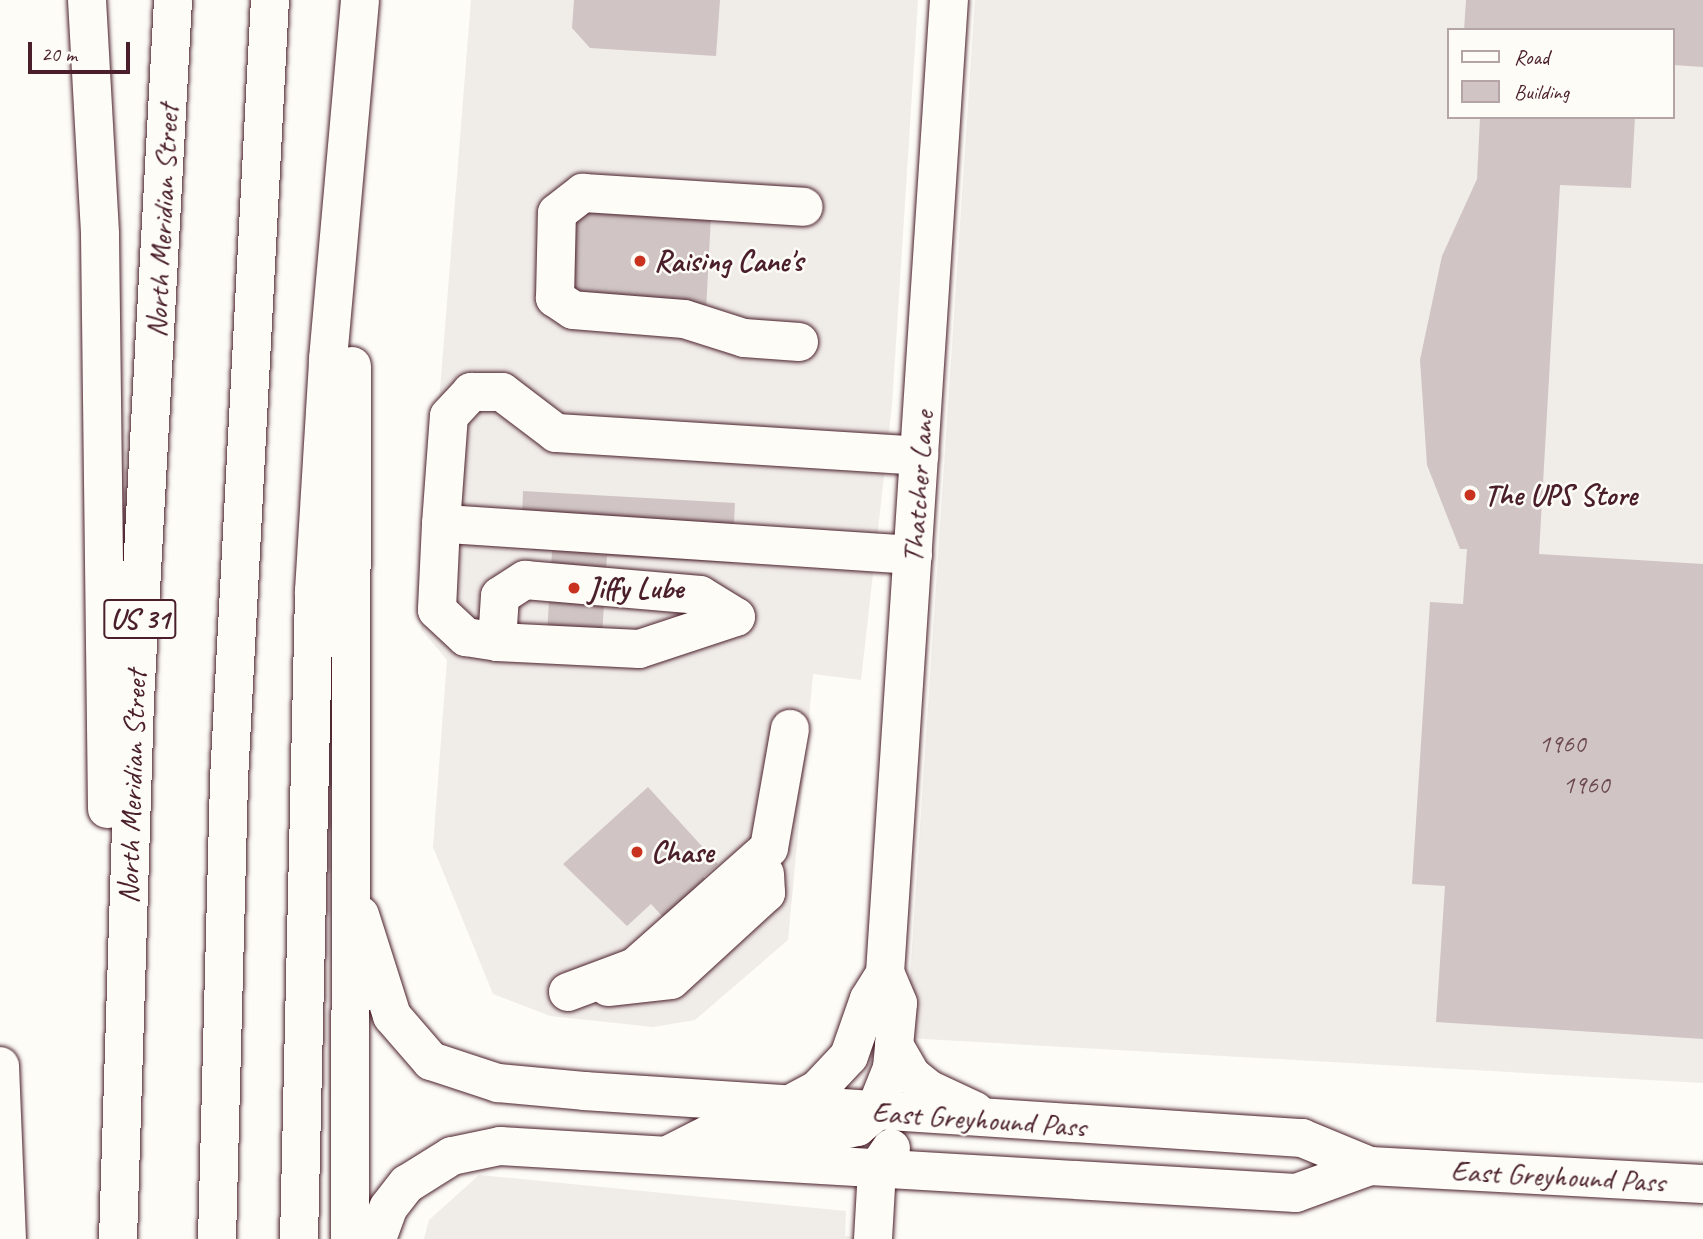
<!DOCTYPE html>
<style>
body{margin:0}
#map{position:relative;width:1703px;height:1239px;overflow:hidden;background:#fdfcf7;font-family:Caveat,sans-serif}
div>[style]{position:absolute}
[style*='--x']{left:calc(var(--x)*1px);top:calc(var(--y)*1px);width:calc(var(--w)*1px);rotate:calc(var(--a)*1deg)}
.built>*{inset:0;background:#f0ece8}
.building>*{inset:0;background:#d0c5c4;transform-origin:0 0}
.roads{filter:drop-shadow(0 0 2px #4a1f2b) drop-shadow(0 0 2px #4a1f2b)}
.minor>*{height:38px;margin:-19px;padding:0 19px;transform-origin:19px;border-radius:19px;background:#fdfcf7}
.highway>*{height:38px;margin:-19px;padding:0 19px;transform-origin:19px;border-radius:19px;background:#fdfcf7}
.dots>*{width:19px;height:19px;translate:-50% -50%;box-sizing:border-box;border:4px solid #fdfcf7;border-radius:50%}
span{translate:-50% -50%;white-space:nowrap;text-align:center;line-height:1.15;-webkit-text-stroke:5px #fdfcf7;paint-order:stroke}
.number-label{font-size:26px;color:#6c4851}
.number-label span{-webkit-text-stroke-width:0}
.shield-label span{padding:2px 5px;background:#fdfcf7;border:2px solid;border-radius:5px;-webkit-text-stroke-width:0}
.shield-label{font-size:28px;color:#4a1f2b;font-weight:700}
.street-label{font-size:30px;color:#4a1f2b}
.poi-label{font-size:30px;color:#4a1f2b;font-weight:700}
.left{translate:0 -50%;text-align:left}
.legend{position:absolute;left:1447px;top:28px;width:228px;height:91px;box-sizing:border-box;background:#fdfcf7;border:2px solid #b5a4a5;margin:0;padding:9px 12px;list-style:none;font-size:21px;color:#4a1f2b}
.legend li{display:flex;align-items:center;gap:14px;height:35px}
.legend b{width:35px;border:2px solid #b5a4a5}
.scale{position:absolute;left:28px;top:42px;width:102px;height:32px;box-sizing:border-box;border:4px solid #4a1f2b;border-top:0;padding-left:9px;font-size:21px;line-height:24px;white-space:nowrap;color:#4a1f2b;-webkit-text-stroke:5px #fdfcf7;paint-order:stroke}
</style>
<div id="map">
<div class="built">
<div style="clip-path:polygon(471px 0,918px 0,892px 405px,861px 680px,813px 674px,788px 940px,695px 1020px,653px 1027px,550px 1016px,493px 994px,433px 847px,447px 660px,421px 629px)"></div>
<div style="clip-path:polygon(evenodd,975px 0,1703px 0,1703px 1083px,906px 1038px,975px 0,1449px 30px,1673px 30px,1673px 117px,1449px 117px,1449px 30px)"></div>
<div style="clip-path:polygon(479px 1175px,846px 1211px,845px 1236px,894px 1239px,424px 1239px,429px 1220px)"></div>
</div>
<div class="building">
<div style="clip-path:polygon(574px 0,720px 0,716px 56px,590px 48px,572px 28px)"></div>
<div style="clip-path:polygon(1466px 0,1703px 0,1703px 67px,1673px 65px,1673px 30px,1464px 30px)"></div>
<div style="clip-path:polygon(1480px 117px,1635px 117px,1631px 188px,1560px 185px,1539px 554px,1703px 564px,1703px 1039px,1436px 1022px,1445px 886px,1412px 884px,1430px 602px,1463px 604px,1467px 549px,1460px 549px,1427px 465px,1420px 360px,1442px 256px,1477px 179px)"></div>
<div style="left:577px;top:212px;width:134px;height:86px;rotate:3deg"></div>
<div style="clip-path:polygon(523px 491px,735px 503px,732px 563px,607px 556px,602px 637px,547px 634px,552px 551px,532px 550px,534px 518px,522px 517px)"></div>
<div style="clip-path:polygon(648px 787px,718px 864px,703px 877px,752px 931px,711px 969px,651px 904px,627px 926px,563px 864px)"></div>
</div>
<div class="roads">
<div class="minor">
<div style="--x:799;--y:342;--w:55;--a:-175.8"></div>
<div style="--x:744;--y:338;--w:63;--a:-162.4"></div>
<div style="--x:684;--y:319;--w:111;--a:-175.4"></div>
<div style="--x:573;--y:310;--w:22;--a:-146"></div>
<div style="--x:555;--y:298;--w:85;--a:-88.7"></div>
<div style="--x:557;--y:213;--w:33;--a:-38"></div>
<div style="--x:583;--y:193;--w:221;--a:3.6"></div>
<div style="--x:441;--y:524;--w:86;--a:92.7"></div>
<div style="--x:437;--y:610;--w:40;--a:43"></div>
<div style="--x:466;--y:637;--w:31;--a:9"></div>
<div style="--x:913;--y:555;--w:473;--a:-176.2"></div>
<div style="--x:441;--y:524;--w:108;--a:-85.8"></div>
<div style="--x:449;--y:416;--w:33;--a:-47"></div>
<div style="--x:471;--y:392;--w:31;--a:0"></div>
<div style="--x:502;--y:392;--w:68;--a:37.2"></div>
<div style="--x:556;--y:433;--w:364;--a:3.6"></div>
<div style="--x:525;--y:580;--w:176;--a:4.9"></div>
<div style="--x:700;--y:595;--w:42;--a:31.4"></div>
<div style="--x:736;--y:617;--w:102;--a:161.7"></div>
<div style="--x:639;--y:649;--w:142;--a:-177.2"></div>
<div style="--x:497;--y:642;--w:46;--a:-86.3"></div>
<div style="--x:500;--y:596;--w:30;--a:-33"></div>
<div style="--x:608;--y:987;--w:63;--a:-6.3"></div>
<div style="--x:671;--y:980;--w:129;--a:-42.5"></div>
<div style="--x:766;--y:893;--w:19;--a:-93"></div>
<div style="--x:568;--y:992;--w:72;--a:-20.5"></div>
<div style="--x:635;--y:967;--w:179;--a:-41.6"></div>
<div style="--x:769;--y:848;--w:121;--a:-80"></div>
<div style="--x:894;--y:1045;--w:34;--a:60"></div>
<div style="--x:911;--y:1075;--w:22;--a:39"></div>
<div style="--x:928;--y:1089;--w:52;--a:25.1"></div>
<div style="--x:584;--y:1091;--w:720;--a:3.75"></div>
<div style="--x:1302;--y:1138;--w:74;--a:22.4"></div>
<div style="--x:1370;--y:1166;--w:333;--a:3.1"></div>
<div style="--x:794;--y:1102;--w:27;--a:-28"></div>
<div style="--x:818;--y:1089;--w:45;--a:-46.8"></div>
<div style="--x:849;--y:1056;--w:60;--a:-70.7"></div>
<div style="--x:869;--y:999;--w:31;--a:-58"></div>
<div style="--x:584;--y:1151;--w:713;--a:3.38"></div>
<div style="--x:1296;--y:1193;--w:79;--a:-20"></div>
<div style="--x:668;--y:1155;--w:62;--a:-27"></div>
<div style="--x:723;--y:1127;--w:111;--a:2.6"></div>
<div style="--x:834;--y:1132;--w:24;--a:-12"></div>
<div style="--x:857;--y:1127;--w:22;--a:-39"></div>
<div style="--x:874;--y:1113;--w:48;--a:-68.2"></div>
<div style="--x:892;--y:1068;--w:65;--a:-84.7"></div>
<div style="--x:898;--y:1003;--w:33;--a:-113"></div>
<div style="--x:885;--y:973;--w:975;--a:-86.24"></div>
<div style="--x:873;--y:1239;--w:70;--a:-86.7"></div>
<div style="--x:877;--y:1169;--w:25;--a:-56"></div>
</div>
<div class="highway">
<div style="--x:87;--y:0;--w:235;--a:86.8"></div>
<div style="--x:100;--y:235;--w:574;--a:89.3"></div>
<div style="--x:360;--y:915;--w:106;--a:72.4"></div>
<div style="--x:392;--y:1016;--w:60;--a:49.1"></div>
<div style="--x:431;--y:1061;--w:71;--a:18.2"></div>
<div style="--x:498;--y:1083;--w:86;--a:5.3"></div>
<div style="--x:0;--y:1066;--w:173;--a:87.7"></div>
<div style="--x:118;--y:1239;--w:539;--a:-88.19"></div>
<div style="--x:135;--y:700;--w:701;--a:-86.89"></div>
<div style="--x:217;--y:1239;--w:460;--a:-88.5"></div>
<div style="--x:229;--y:779;--w:780;--a:-86.99"></div>
<div style="--x:299;--y:1239;--w:648;--a:-88.67"></div>
<div style="--x:314;--y:591;--w:232;--a:-86.5"></div>
<div style="--x:328;--y:359;--w:360;--a:-84.9"></div>
<div style="--x:350;--y:1239;--w:873;--a:-89.87"></div>
<div style="--x:377;--y:1239;--w:33;--a:-70"></div>
<div style="--x:388;--y:1208;--w:31;--a:-52"></div>
<div style="--x:407;--y:1184;--w:53;--a:-31.9"></div>
<div style="--x:452;--y:1156;--w:49;--a:-11.8"></div>
<div style="--x:500;--y:1146;--w:84;--a:3.4"></div>
</div>
</div>
<div class="dots">
<div style="left:640px;top:261px;background:#c8321e"></div>
<div style="left:1470px;top:495px;background:#c8321e"></div>
<div style="left:574px;top:588px;background:#c8321e"></div>
<div style="left:637px;top:852px;background:#c8321e"></div>
</div>
<div class="number-label">
<span style="left:1562px;top:744px">1960</span>
<span style="left:1586px;top:785px">1960</span>
</div>
<div class="shield-label">
<span style="left:140px;top:619px">US 31</span>
</div>
<div class="street-label">
<span style="left:162px;top:221px;rotate:-87deg">North Meridian Street</span>
<span style="left:918px;top:487px;rotate:-86deg">Thatcher Lane</span>
<span style="left:132px;top:787px;rotate:-88deg">North Meridian Street</span>
<span style="left:979px;top:1119px;rotate:4deg">East Greyhound Pass</span>
<span style="left:1558px;top:1176px;rotate:3deg">East Greyhound Pass</span>
</div>
<div class="poi-label">
<span class="left" style="left:654px;top:261px">Raising Cane's</span>
<span class="left" style="left:1484px;top:495px">The UPS Store</span>
<span class="left" style="left:588px;top:588px">Jiffy Lube</span>
<span class="left" style="left:651px;top:852px">Chase</span>
</div>
<ul class="legend">
<li><b style="height:9px;background:#fdfcf7"></b>Road</li>
<li><b style="height:19px;background:#d0c5c4"></b>Building</li>
</ul>
<div class="scale">20 m</div>
</div>
